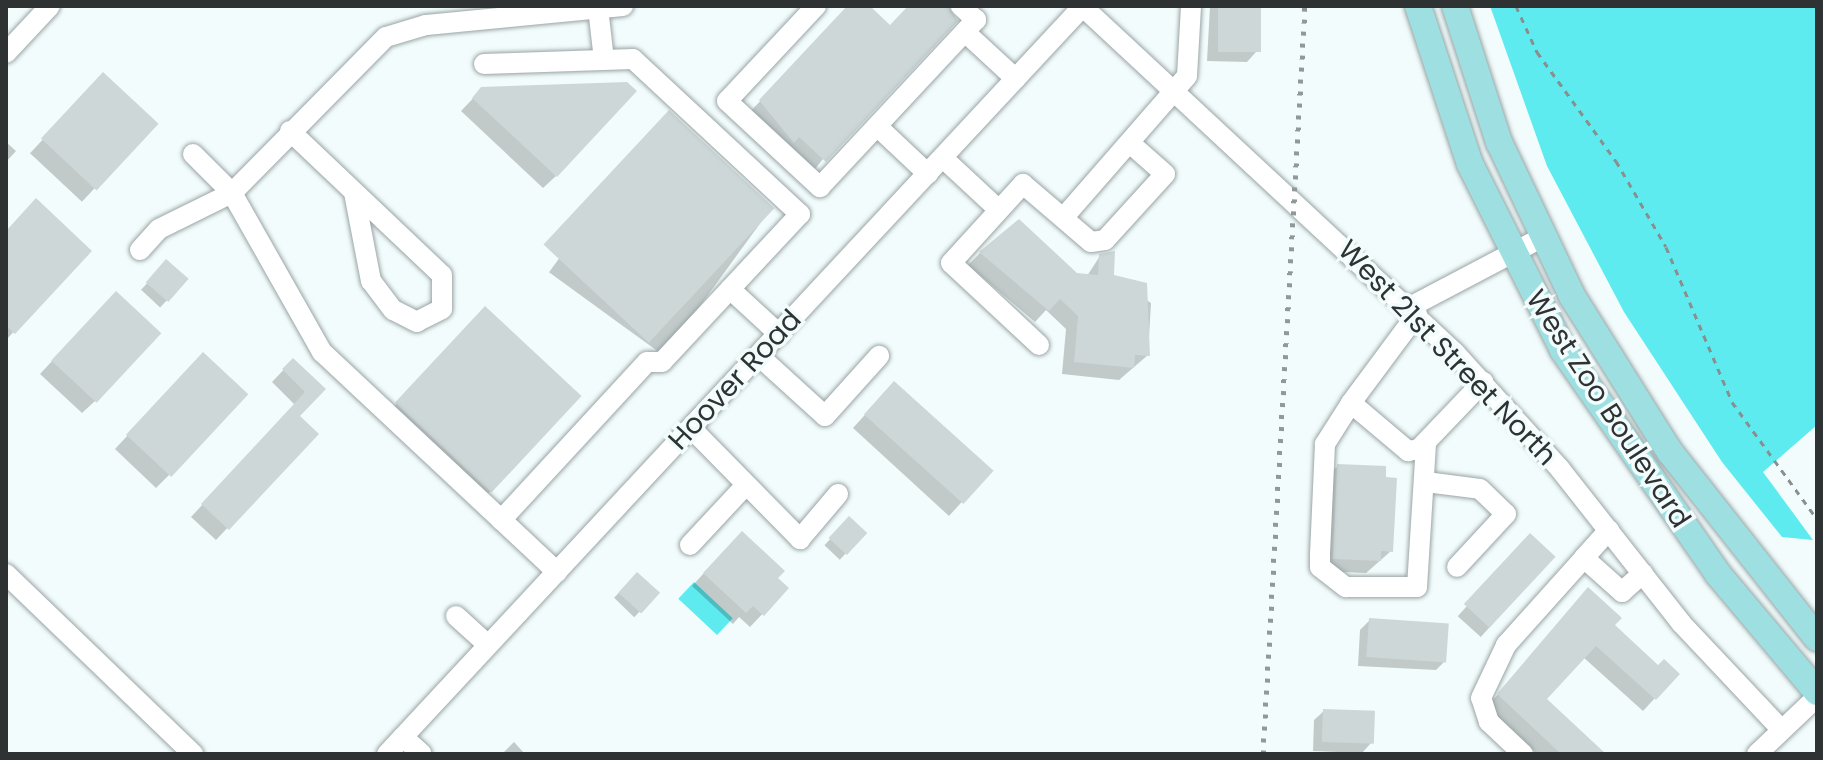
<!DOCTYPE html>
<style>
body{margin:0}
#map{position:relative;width:1823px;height:760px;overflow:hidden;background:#f2fcfc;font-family:Poppins,sans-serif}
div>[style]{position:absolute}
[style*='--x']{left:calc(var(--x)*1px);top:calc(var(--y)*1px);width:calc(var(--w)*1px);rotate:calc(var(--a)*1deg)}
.green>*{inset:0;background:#5eebf0;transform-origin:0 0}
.shadow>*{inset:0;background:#0003;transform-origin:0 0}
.building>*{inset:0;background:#cdd7d7;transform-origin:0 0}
.path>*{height:3px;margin-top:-1.5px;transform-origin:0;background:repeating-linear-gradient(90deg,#888f8f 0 6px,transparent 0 12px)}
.roads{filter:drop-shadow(0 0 2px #9aa4a4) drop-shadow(0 0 2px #9aa4a4)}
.minor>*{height:20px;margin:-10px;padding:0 10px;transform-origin:10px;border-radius:10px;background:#fff}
.major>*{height:26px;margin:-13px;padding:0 13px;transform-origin:13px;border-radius:13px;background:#9ee0e2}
.rail>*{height:5px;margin-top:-2.5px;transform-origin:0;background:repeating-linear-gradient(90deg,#919898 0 4px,transparent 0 12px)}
span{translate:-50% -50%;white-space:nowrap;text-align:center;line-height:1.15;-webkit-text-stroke:7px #f2fcfc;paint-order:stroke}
.street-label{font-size:28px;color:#2e3232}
.frame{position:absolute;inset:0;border:8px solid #2e3232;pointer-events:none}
</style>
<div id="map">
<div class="green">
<div style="clip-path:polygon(1490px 6px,1817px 6px,1817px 425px,1763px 472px,1813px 540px,1782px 537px,1722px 462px,1624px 312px,1547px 166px)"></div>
<div style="left:694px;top:582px;width:53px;height:23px;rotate:43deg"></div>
</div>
<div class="shadow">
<div style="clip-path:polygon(849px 6px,867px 6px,890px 27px,910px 6px,942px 6px,812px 173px,748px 114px)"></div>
<div style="clip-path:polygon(1210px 6px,1259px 6px,1256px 52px,1247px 62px,1207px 61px)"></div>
<div style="left:103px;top:75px;width:71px;height:107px;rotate:43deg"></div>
<div style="clip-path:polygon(482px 89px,556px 176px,543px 188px,461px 111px)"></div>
<div style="left:656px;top:125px;width:142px;height:182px;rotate:36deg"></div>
<div style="clip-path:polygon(6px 142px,16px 151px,6px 162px)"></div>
<div style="clip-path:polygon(6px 233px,89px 251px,6px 340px)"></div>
<div style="clip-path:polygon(980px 253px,1087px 276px,1100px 256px,1112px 277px,1151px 303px,1148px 355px,1119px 380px,1062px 374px,1066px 329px,1046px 310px,1035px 322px,968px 265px)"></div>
<div style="left:167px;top:262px;width:26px;height:38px;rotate:43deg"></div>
<div style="clip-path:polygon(103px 306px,95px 401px,82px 413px,40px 374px)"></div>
<div style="clip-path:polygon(473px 321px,491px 491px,478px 503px,384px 417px)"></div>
<div style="clip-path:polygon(293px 360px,323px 389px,297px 416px,316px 434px,216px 540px,191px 517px,295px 405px,272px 382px)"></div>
<div style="clip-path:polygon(191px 367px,169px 475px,156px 488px,115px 449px)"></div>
<div style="clip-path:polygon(882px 396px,991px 470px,949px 516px,853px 428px)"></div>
<div style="clip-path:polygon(1338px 466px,1391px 551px,1366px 573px,1321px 571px,1325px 478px)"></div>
<div style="left:849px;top:519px;width:21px;height:36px;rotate:43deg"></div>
<div style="left:1530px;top:536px;width:31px;height:108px;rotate:42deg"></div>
<div style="clip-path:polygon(729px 546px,787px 588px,750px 627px,739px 617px,733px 624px,692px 586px)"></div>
<div style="left:637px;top:574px;width:28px;height:33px;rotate:44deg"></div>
<div style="clip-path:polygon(1588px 589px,1612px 625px,1658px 668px,1677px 674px,1643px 711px,1583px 657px,1544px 700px,1603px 754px,1537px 754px,1487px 707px)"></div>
<div style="clip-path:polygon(1370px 620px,1445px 661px,1436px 670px,1358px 666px,1360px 630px)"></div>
<div style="clip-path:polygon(1324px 711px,1371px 743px,1362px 753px,1313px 751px,1314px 720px)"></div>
<div style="clip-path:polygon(514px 742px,525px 754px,502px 754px)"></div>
</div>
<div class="building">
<div style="clip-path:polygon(847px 6px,870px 6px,890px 25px,908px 6px,948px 6px,958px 21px,826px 162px,799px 137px,794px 143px,759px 100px)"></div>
<div style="left:1218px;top:6px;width:43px;height:46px"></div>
<div style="left:103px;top:72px;width:76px;height:91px;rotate:43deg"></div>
<div style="clip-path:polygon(627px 82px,637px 91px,557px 177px,472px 98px,481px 87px)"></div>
<div style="left:669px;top:110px;width:144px;height:184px;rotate:43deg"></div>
<div style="clip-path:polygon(36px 198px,92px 251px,15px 334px,6px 326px,6px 231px)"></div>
<div style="clip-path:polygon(1019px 219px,1077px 273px,1098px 275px,1099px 254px,1115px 251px,1114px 275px,1147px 283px,1150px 356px,1135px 355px,1134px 368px,1074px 362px,1078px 316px,1060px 299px,1049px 311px,979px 252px)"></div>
<div style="left:166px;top:259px;width:30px;height:31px;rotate:41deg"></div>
<div style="left:116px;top:291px;width:62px;height:95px;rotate:43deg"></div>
<div style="left:485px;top:306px;width:132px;height:132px;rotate:43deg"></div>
<div style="left:203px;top:352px;width:62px;height:113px;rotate:43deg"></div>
<div style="clip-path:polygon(293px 358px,326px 389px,300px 416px,319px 434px,229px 530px,201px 504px,305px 392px,282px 369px)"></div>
<div style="left:894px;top:381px;width:134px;height:45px;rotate:42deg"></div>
<div style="clip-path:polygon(1337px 464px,1386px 466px,1386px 477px,1397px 478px,1393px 552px,1381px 551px,1381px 561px,1333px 559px)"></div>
<div style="left:849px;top:516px;width:25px;height:30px;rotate:43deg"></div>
<div style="clip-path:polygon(742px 531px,785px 571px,778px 578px,789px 588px,764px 616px,753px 606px,746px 613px,703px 573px)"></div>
<div style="left:1530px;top:533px;width:35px;height:97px;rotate:43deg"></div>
<div style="left:637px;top:572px;width:31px;height:28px;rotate:42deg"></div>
<div style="clip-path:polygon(1588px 587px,1622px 618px,1615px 625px,1658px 665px,1664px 659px,1680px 674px,1656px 700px,1596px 646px,1547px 699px,1606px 754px,1561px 754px,1497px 694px)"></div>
<div style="left:1369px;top:618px;width:80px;height:39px;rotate:4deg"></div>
<div style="left:1323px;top:709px;width:52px;height:33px;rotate:2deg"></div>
</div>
<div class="path">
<div style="--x:1516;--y:6;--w:51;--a:65.5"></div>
<div style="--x:1537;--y:52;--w:135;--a:54.1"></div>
<div style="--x:1616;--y:161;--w:99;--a:59.8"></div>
<div style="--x:1666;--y:247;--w:168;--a:66.9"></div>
<div style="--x:1732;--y:402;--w:145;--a:54"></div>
</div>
<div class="roads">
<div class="minor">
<div style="--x:816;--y:6;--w:130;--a:133.1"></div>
<div style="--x:727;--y:101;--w:127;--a:42.8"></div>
<div style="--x:820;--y:187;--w:229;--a:-47"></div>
<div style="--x:976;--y:20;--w:21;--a:-137"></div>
<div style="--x:1082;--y:6;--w:509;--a:42.93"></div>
<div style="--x:1455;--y:353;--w:156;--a:47.8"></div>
<div style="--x:1560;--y:469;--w:196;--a:51.8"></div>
<div style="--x:1681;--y:623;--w:146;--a:46.7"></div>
<div style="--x:598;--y:8;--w:52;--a:83.4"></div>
<div style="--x:965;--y:32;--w:69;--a:42.7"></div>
<div style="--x:6;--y:53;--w:64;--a:-46.9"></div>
<div style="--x:484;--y:64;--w:149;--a:-1.9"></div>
<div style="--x:633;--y:59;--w:228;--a:42.9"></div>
<div style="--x:800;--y:214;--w:202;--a:133"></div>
<div style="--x:662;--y:362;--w:15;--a:180"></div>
<div style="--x:647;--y:362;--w:215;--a:132.7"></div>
<div style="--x:877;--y:126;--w:70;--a:43.3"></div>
<div style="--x:290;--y:131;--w:209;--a:43.5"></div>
<div style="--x:442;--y:275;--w:34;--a:90"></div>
<div style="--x:442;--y:309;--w:28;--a:153"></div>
<div style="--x:417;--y:322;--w:27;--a:-153"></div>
<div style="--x:393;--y:310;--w:36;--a:-127"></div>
<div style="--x:371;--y:281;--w:90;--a:-100.9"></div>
<div style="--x:193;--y:154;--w:55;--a:45"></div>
<div style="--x:232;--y:193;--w:183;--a:60.5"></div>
<div style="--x:322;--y:352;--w:322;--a:43.1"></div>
<div style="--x:943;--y:158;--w:76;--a:42.9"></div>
<div style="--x:1064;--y:217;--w:187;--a:-48.9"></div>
<div style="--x:1187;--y:76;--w:70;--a:-86.7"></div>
<div style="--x:140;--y:250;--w:28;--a:-48"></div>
<div style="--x:159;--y:229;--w:81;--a:-26.3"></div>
<div style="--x:232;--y:193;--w:219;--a:-45.4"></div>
<div style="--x:386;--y:37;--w:42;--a:-16.7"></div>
<div style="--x:426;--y:25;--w:198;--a:-5.5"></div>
<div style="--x:730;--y:289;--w:67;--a:42.6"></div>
<div style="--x:1410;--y:307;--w:148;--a:-27.8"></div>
<div style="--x:1417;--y:314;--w:111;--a:126.6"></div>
<div style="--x:1351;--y:403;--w:75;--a:40.1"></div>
<div style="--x:1408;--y:451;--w:11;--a:-10"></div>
<div style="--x:1419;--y:449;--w:93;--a:-46.3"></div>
<div style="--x:1039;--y:345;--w:120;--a:-137"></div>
<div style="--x:951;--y:263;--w:107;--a:-47.7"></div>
<div style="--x:1023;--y:184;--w:89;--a:40.5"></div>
<div style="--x:1091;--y:242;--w:14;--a:-8"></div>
<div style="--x:1105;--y:240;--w:89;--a:-47.7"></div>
<div style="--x:1165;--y:174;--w:45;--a:-138.6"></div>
<div style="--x:759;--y:356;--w:89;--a:42.3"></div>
<div style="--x:825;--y:416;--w:81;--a:-48"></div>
<div style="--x:1351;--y:403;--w:49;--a:122.4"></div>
<div style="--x:1325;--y:444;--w:110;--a:92.6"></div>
<div style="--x:1320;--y:554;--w:13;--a:90"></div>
<div style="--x:1320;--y:567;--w:33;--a:38"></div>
<div style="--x:1346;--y:587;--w:71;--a:0"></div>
<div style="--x:1417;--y:587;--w:144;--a:-86.4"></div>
<div style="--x:691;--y:428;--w:156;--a:45.5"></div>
<div style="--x:800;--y:539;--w:59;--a:-49.8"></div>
<div style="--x:1426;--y:482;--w:54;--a:7.4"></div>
<div style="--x:1480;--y:489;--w:36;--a:44"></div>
<div style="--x:1506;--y:514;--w:72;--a:132.8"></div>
<div style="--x:1609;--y:530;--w:38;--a:132"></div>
<div style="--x:1584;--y:558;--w:51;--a:41.8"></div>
<div style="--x:1622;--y:592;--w:28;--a:-42"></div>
<div style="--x:690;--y:545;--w:82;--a:-47"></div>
<div style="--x:6;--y:574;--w:260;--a:43.9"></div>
<div style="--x:456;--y:616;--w:43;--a:42.2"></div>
<div style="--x:403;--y:737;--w:25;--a:42"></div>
<div style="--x:387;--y:754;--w:1022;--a:-47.06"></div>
<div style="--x:1523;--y:754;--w:47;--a:-136.7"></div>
<div style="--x:1489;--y:722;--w:25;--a:-108"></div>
<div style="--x:1481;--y:698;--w:59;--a:-64.7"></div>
<div style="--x:1506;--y:645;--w:117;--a:-48.1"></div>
<div style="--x:1757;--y:754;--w:83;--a:-43.5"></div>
</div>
<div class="major">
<div style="--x:1418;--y:6;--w:166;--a:71.8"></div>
<div style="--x:1470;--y:164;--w:208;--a:63.4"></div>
<div style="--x:1563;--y:350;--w:272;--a:55.3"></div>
<div style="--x:1718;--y:574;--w:154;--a:50"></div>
<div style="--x:1455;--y:6;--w:143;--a:72.1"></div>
<div style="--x:1499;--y:142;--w:170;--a:64.6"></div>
<div style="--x:1572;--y:296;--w:184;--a:57.9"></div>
<div style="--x:1670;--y:452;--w:237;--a:51.7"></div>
</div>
</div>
<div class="rail">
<div style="--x:1263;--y:754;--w:749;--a:-86.79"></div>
</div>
<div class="street-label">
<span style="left:1447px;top:353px;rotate:46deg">West 21st Street North</span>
<span style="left:735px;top:380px;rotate:-47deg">Hoover Road</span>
<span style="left:1608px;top:409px;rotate:57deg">West Zoo Boulevard</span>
</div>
<div class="frame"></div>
</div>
